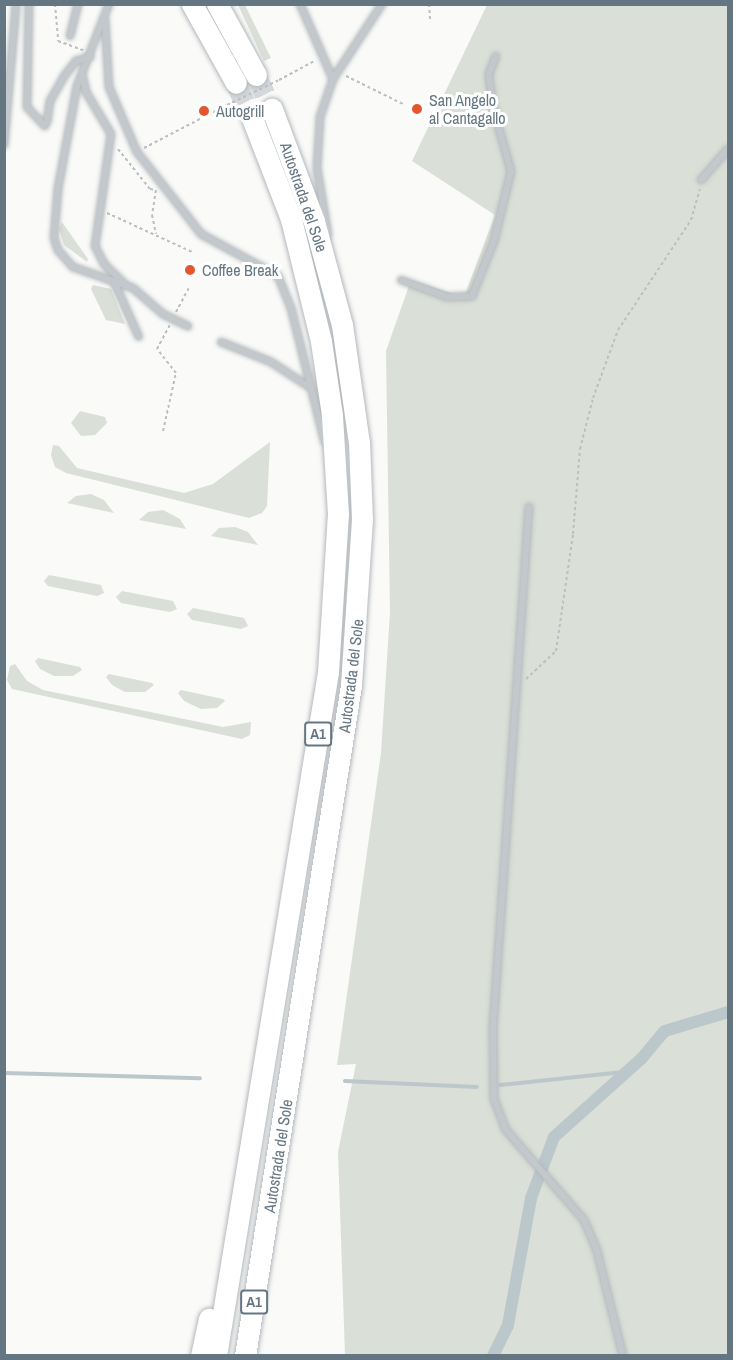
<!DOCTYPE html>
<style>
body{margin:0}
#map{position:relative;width:733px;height:1360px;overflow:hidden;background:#fafaf8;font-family:"Archivo Narrow",sans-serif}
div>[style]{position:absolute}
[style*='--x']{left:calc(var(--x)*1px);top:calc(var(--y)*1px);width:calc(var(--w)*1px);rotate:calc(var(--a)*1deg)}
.green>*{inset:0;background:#dadfd7}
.stream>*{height:4px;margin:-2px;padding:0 2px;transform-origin:2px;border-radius:2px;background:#bbc7cb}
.canal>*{height:12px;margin:-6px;padding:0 6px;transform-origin:6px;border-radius:6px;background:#bbc7cb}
.highway-tunnel>*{height:21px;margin-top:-10.5px;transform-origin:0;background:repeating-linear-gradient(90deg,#d5d9db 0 21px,transparent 0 31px)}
.path>*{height:2px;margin-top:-1px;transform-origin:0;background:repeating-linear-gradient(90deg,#bbbfc2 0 3px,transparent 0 6px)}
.roads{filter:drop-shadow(0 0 2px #b4b9bd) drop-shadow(0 0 2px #b4b9bd)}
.lane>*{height:6px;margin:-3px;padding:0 3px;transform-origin:3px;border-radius:3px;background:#c3c8cc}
.highway>*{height:21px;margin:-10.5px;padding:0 10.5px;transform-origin:10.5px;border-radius:10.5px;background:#fff}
.path-bridge>*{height:2px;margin-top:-1px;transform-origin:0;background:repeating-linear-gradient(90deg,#bbbfc2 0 3px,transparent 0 6px)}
.dots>*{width:16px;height:16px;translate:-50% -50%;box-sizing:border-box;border:3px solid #fff;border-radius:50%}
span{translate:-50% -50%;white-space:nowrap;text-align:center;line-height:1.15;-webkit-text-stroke:6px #fff;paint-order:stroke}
.shield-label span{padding:2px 4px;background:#fff;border:2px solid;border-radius:4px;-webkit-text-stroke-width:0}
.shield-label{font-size:15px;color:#657683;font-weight:700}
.poi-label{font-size:16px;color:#657683}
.left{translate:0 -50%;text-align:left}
.street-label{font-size:16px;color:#657683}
.frame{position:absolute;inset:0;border:6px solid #657683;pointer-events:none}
</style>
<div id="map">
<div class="green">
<div style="clip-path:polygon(238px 5px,245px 5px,271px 58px,264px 61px)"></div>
<div style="clip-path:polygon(487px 5px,728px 5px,728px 1355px,345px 1355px,338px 1152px,356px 1064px,337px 1065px,381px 753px,390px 612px,386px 351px,411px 280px,464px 297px,495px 215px,412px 161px)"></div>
<div style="clip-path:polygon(62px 222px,88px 259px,87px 262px,64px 245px,59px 229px)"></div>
<div style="clip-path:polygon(93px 285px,111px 289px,125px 324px,106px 320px,91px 289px)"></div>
<div style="clip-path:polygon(80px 411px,105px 417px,107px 423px,95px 435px,81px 436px,71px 423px)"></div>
<div style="clip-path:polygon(270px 442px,267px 506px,262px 513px,249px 518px,66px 473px,55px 467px,51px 455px,53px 445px,59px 446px,77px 468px,184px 493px,213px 484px)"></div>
<div style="clip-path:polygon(91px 494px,104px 500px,114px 513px,67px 503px,76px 496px)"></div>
<div style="clip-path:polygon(163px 510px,180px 519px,186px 529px,139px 520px,148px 512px)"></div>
<div style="clip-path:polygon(235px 527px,248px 532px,258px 545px,211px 536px,219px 528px)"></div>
<div style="clip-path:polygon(49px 575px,101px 585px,104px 593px,97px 596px,48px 586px,44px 581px)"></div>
<div style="clip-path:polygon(122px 591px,173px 601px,177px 609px,170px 612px,121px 603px,116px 597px)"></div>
<div style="clip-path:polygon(193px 608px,244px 618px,248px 626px,241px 629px,192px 620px,187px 614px)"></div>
<div style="clip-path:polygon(38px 658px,80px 667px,82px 670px,73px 676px,54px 676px,40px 669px,35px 661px)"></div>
<div style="clip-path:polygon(15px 664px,27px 681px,43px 690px,223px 727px,251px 722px,250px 735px,242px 739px,12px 689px,7px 680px,10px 666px)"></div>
<div style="clip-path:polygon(109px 674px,152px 683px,154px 685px,145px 692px,125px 692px,112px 685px,106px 677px)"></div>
<div style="clip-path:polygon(181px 690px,223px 699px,225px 701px,217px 708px,201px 709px,184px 701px,178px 693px)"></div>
</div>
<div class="stream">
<div style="--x:4;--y:1073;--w:196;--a:1.5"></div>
<div style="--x:345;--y:1081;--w:132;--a:2.6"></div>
<div style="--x:500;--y:1085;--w:124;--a:-6"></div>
</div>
<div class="canal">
<div style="--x:493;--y:1356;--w:34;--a:-64"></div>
<div style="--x:508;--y:1325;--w:129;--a:-79.7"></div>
<div style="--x:531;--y:1198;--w:65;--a:-69.3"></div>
<div style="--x:554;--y:1137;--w:118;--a:-41.9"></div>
<div style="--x:642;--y:1058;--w:35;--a:-50"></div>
<div style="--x:665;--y:1031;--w:66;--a:-16.8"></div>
</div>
<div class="highway-tunnel">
<div style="--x:256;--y:75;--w:38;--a:65"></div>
<div style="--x:236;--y:83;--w:38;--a:65"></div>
</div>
<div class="path">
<div style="--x:55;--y:4;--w:37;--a:85"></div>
<div style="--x:58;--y:41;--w:27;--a:20"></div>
<div style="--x:429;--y:4;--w:16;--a:86"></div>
<div style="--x:346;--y:76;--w:66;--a:26.2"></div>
<div style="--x:279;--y:80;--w:42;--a:-28.4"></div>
<div style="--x:144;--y:148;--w:93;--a:-27.4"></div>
<div style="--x:118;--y:149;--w:51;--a:51.3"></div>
<div style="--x:150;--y:189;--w:6;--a:9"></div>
<div style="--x:156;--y:190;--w:25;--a:99"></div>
<div style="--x:152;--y:215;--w:19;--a:78"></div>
<div style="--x:107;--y:213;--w:94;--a:24.6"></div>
<div style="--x:176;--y:312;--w:27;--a:-62"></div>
<div style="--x:163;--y:431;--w:59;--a:-77.4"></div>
<div style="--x:176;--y:373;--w:31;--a:-128"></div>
<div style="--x:157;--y:349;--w:27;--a:-62"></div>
<div style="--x:526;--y:679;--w:41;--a:-43"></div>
<div style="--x:556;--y:651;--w:118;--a:-81.7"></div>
<div style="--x:573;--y:534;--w:85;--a:-85.3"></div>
<div style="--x:580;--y:449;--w:53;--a:-75.7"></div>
<div style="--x:593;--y:398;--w:72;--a:-69.8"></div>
<div style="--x:618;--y:330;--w:132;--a:-56.4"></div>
<div style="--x:691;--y:220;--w:32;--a:-74"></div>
</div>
<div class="roads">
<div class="lane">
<div style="--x:29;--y:4;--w:103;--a:91.1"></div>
<div style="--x:27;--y:107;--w:26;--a:47"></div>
<div style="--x:109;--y:4;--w:88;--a:111.3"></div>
<div style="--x:77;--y:86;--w:105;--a:100.5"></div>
<div style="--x:58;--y:189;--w:49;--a:94.7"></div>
<div style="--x:54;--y:238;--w:13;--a:72"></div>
<div style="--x:58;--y:250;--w:23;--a:49"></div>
<div style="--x:73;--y:267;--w:64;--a:19.3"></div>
<div style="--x:133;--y:288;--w:40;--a:41"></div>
<div style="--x:163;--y:314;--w:28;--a:26"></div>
<div style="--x:300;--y:4;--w:82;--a:66.3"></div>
<div style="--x:105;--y:20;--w:67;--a:86.6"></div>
<div style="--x:109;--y:87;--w:71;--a:66.7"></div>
<div style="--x:137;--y:152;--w:104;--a:52"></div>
<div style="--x:201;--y:234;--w:88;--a:28.6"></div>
<div style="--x:278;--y:276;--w:35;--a:68"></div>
<div style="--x:291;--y:308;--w:139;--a:75.9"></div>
<div style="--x:70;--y:36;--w:33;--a:-76"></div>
<div style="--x:82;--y:74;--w:18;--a:77"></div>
<div style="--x:86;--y:92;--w:49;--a:59.2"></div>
<div style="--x:111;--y:134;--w:113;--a:98.1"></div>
<div style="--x:95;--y:246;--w:20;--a:63"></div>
<div style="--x:104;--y:264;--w:28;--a:44"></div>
<div style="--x:47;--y:122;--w:21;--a:-82"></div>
<div style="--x:50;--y:101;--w:30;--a:-60"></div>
<div style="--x:65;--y:75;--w:18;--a:-52"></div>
<div style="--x:76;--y:61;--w:15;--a:-16"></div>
<div style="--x:4;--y:145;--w:142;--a:-85.1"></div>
<div style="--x:701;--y:180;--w:41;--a:-48.9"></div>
<div style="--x:328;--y:235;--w:68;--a:-99.3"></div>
<div style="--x:317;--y:168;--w:51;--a:-86.6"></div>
<div style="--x:320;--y:117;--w:40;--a:-71.1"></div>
<div style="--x:333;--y:79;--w:90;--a:-56.8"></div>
<div style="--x:401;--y:280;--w:49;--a:20.3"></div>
<div style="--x:447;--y:297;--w:25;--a:-2"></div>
<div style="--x:472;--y:296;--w:59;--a:-68.2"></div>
<div style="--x:494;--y:241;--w:72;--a:-76.3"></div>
<div style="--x:511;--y:171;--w:66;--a:-105.9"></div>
<div style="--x:493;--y:108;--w:34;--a:-97"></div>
<div style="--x:489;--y:74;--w:19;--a:-69"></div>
<div style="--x:114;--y:282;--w:60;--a:65.6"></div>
<div style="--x:221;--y:342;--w:54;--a:21.8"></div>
<div style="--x:271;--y:362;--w:44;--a:33"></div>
<div style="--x:529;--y:507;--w:523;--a:93.95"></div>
<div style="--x:493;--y:1029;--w:70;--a:89.2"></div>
<div style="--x:494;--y:1099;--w:33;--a:69"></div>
<div style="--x:506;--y:1130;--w:119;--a:49.1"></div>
<div style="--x:584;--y:1220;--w:34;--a:67"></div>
<div style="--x:597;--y:1251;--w:108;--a:76.1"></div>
</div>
<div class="highway">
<div style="--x:192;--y:4;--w:90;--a:60.9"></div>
<div style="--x:217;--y:4;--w:81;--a:61.2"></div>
<div style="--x:201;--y:1356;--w:38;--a:-78"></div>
<div style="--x:216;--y:1356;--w:693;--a:-80.7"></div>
<div style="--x:328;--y:672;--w:158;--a:-86.4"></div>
<div style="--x:338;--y:514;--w:99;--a:-93.5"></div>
<div style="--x:332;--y:415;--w:75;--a:-98.5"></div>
<div style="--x:321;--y:341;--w:126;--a:-103.8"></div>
<div style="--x:291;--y:219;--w:108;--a:-111.1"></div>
<div style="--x:245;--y:1356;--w:679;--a:-81.02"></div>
<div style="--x:351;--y:685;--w:165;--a:-86.2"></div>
<div style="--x:362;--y:520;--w:77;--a:-92.2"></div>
<div style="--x:359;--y:443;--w:119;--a:-98.2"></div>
<div style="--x:342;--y:325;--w:108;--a:-105.1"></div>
<div style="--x:314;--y:221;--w:120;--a:-110.6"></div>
</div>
</div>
<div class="path-bridge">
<div style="--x:227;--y:105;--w:58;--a:-25.7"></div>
</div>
<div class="dots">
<div style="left:417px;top:109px;background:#e4572e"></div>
<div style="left:204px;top:111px;background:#e4572e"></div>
<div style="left:190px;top:270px;background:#e4572e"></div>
</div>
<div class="shield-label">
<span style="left:318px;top:734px">A1</span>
<span style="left:254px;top:1302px">A1</span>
</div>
<div class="poi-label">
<span class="left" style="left:429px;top:109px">San Angelo<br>al Cantagallo</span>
<span class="left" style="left:216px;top:111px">Autogrill</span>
<span class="left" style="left:202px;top:270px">Coffee Break</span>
</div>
<div class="street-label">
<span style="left:304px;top:197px;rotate:71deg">Autostrada del Sole</span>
<span style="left:351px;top:676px;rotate:-83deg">Autostrada del Sole</span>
<span style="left:278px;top:1156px;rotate:-81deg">Autostrada del Sole</span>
</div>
<div class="frame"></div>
</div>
